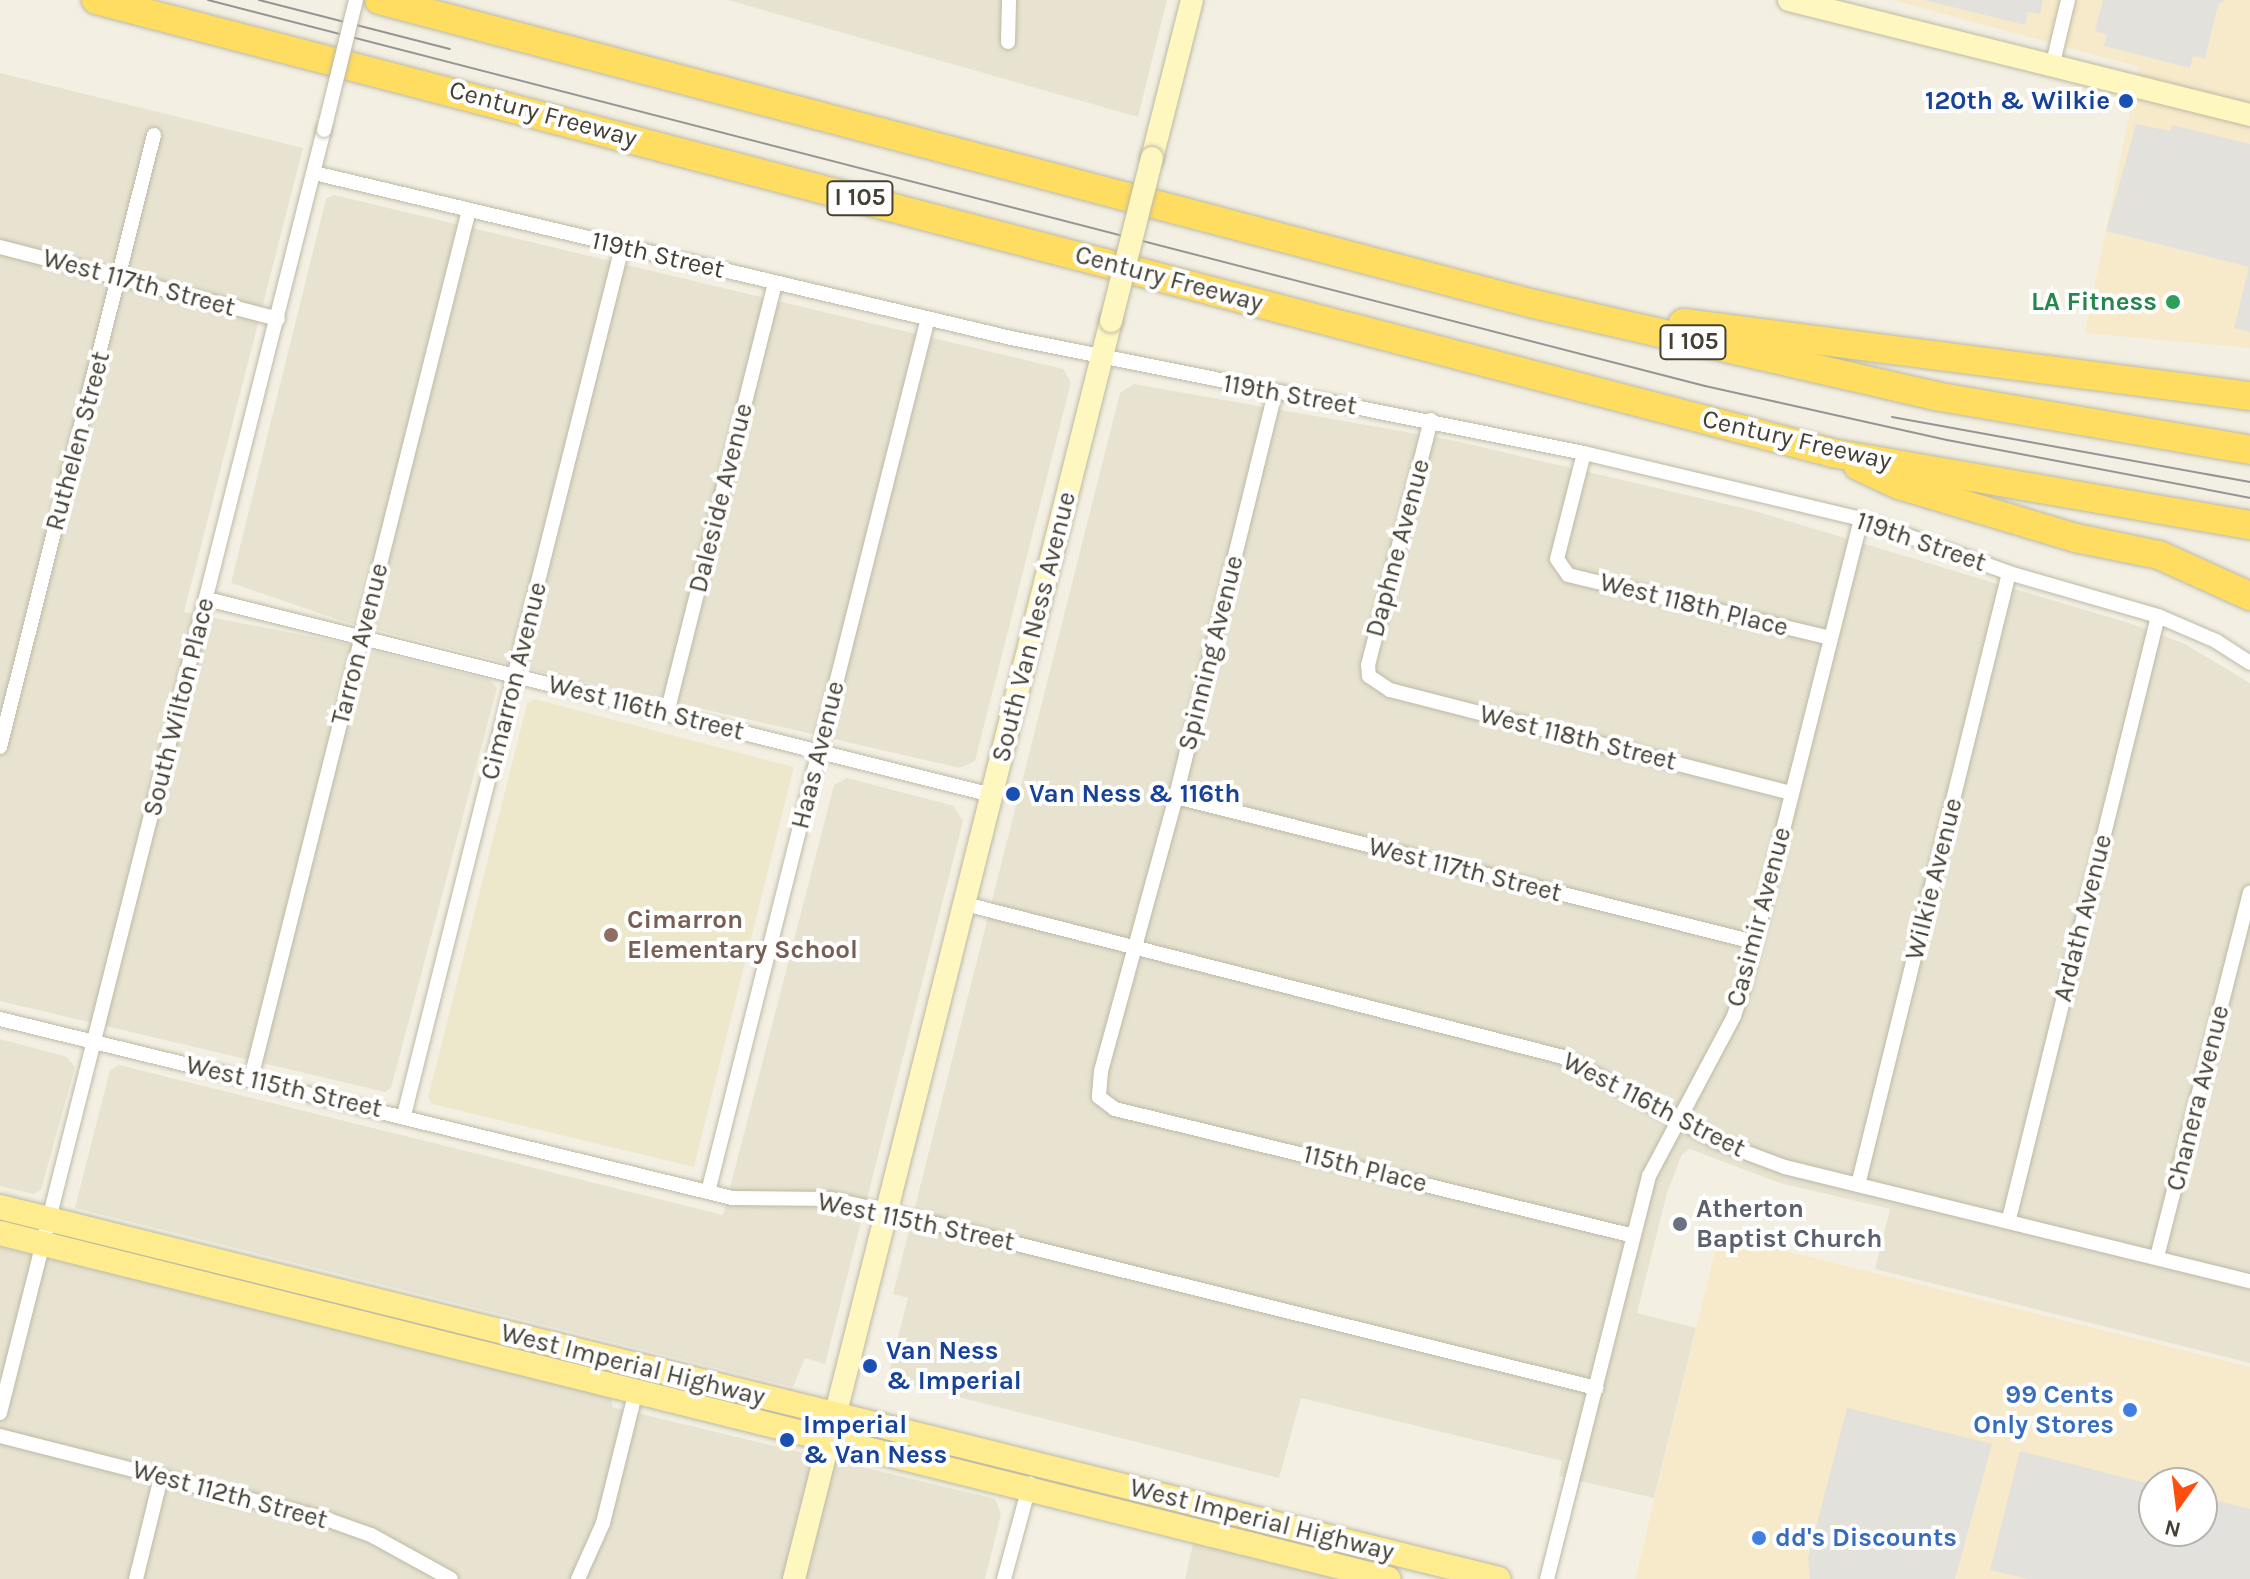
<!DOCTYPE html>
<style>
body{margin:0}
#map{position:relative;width:2250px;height:1579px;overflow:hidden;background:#f3f0e3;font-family:Karla,sans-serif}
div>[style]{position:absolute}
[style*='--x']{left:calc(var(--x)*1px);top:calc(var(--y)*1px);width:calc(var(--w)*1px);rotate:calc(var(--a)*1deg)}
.residential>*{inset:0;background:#e7e3d0}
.commercial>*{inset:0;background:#f7eacb}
.education>*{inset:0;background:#ede7cb}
.parking>*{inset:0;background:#e3e1dc}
.roads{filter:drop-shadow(0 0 2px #beb9a5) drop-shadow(0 0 2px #beb9a5)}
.street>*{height:14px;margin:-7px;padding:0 7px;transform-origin:7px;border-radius:7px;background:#fff}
.secondary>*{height:22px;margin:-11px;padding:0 11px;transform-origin:11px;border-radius:11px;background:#fff7c0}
.primary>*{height:24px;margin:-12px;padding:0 12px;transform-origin:12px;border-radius:12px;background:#ffec8f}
.highway>*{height:28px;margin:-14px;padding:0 14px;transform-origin:14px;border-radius:14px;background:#ffdd61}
.tram>*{height:2px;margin:-1px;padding:0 1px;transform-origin:1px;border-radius:1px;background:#949494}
.bridges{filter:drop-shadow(0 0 2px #beb9a5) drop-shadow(0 0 2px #beb9a5)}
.street-bridge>*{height:14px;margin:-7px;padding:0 7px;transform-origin:7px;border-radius:7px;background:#fff}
.secondary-bridge>*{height:22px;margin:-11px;padding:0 11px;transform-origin:11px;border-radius:11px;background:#fff7c0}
.dots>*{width:22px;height:22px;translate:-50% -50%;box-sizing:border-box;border:4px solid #fff;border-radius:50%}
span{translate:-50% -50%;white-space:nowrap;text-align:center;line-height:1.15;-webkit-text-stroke:8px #fff;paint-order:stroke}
.shield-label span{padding:2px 6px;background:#fff;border:2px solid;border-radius:6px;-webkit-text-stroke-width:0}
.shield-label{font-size:24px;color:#454033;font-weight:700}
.transit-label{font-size:26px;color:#164399;font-weight:700}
.right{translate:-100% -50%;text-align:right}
.left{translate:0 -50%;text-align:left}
.street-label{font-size:26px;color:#454033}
.leisure-label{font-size:26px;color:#27864d;font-weight:700}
.education-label{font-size:26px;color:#785e54;font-weight:700}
.worship-label{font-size:26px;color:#5b616d;font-weight:700}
.shop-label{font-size:26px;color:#366cbe;font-weight:700}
.north{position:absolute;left:2138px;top:1467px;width:80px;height:80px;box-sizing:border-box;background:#fff;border:2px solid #b5b3ad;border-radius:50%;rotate:194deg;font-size:22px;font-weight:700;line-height:32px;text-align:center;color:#454033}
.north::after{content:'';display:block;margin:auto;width:28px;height:36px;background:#ff4e0d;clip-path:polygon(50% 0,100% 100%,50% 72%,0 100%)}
</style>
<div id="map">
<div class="residential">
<div style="clip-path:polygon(728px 0,1167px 0,1138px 117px)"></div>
<div style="clip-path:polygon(0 73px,303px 148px,184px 612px,334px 641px,490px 680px,497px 688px,391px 1088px,385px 1092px,0 1001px)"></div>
<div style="clip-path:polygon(334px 195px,1063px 369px,1071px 382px,975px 761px,960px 768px,546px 673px,342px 621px,231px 583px,326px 199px)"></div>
<div style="clip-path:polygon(1134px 384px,1451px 440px,1755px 511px,2132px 624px,2183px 643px,2250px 683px,2250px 1363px,1875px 1269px,1890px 1209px,1780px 1183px,1690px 1149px,1682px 1154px,1667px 1193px,1637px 1313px,1696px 1328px,1654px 1498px,1559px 1476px,1562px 1461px,1301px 1398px,1279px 1478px,907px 1384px,889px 1373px,908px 1298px,893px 1294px,1120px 393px)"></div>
<div style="clip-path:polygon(847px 778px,954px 806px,963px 821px,825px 1364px,805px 1358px,793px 1387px,75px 1208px,110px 1070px,119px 1065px,723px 1215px,834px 785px)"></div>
<div style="clip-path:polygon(0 1039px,67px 1057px,75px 1067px,41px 1190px,33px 1194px,0 1186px)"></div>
<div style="clip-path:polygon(0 1247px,612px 1396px,612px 1407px,995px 1499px,1001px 1514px,985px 1579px,0 1579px)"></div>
<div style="clip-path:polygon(1193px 1544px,1336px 1579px,1185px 1579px)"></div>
</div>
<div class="commercial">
<div style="clip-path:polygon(1893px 0,2250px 0,2250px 348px,2085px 333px,2139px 67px)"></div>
<div style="clip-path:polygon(evenodd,1719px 1234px,2250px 1367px,2250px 1579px,1635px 1579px,1719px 1234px,2154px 1483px,2202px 1483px,2202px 1531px,2154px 1531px,2154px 1483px)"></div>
</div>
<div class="education">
<div style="clip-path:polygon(534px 699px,794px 767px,694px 1167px,432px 1104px,428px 1097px,527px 704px)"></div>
</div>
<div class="parking">
<div style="clip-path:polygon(1924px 0,2043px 0,2040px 14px,2028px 12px,2025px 25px)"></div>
<div style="clip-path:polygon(2103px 0,2225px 0,2218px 5px,2205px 59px,2193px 56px,2190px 68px,2104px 46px,2107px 35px,2095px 31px)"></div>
<div style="clip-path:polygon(2136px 124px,2170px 131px,2172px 125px,2250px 144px,2250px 332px,2234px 328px,2249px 267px,2106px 231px)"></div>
<div style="clip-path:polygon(1847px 1408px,1992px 1444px,1955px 1579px,1810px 1579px,1808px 1558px)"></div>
<div style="clip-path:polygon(2020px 1451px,2154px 1485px,2154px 1531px,2202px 1531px,2202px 1497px,2250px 1509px,2250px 1579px,2028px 1579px,1990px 1570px)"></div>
</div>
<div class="roads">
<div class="street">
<div style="--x:1008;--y:42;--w:42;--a:-88.6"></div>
<div style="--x:2052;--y:67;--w:69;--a:-76.6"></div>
<div style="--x:314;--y:173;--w:716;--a:13.32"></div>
<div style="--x:1011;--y:338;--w:584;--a:11.35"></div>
<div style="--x:1584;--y:453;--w:285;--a:13.4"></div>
<div style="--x:1861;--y:519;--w:158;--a:20"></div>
<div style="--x:2009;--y:573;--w:155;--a:16.1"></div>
<div style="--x:2158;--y:616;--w:63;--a:23.3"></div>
<div style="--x:2216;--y:641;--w:40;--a:32.9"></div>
<div style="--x:0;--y:247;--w:287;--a:14.5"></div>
<div style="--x:1275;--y:393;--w:416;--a:103.8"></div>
<div style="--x:1176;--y:797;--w:285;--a:105.3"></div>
<div style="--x:1101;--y:1072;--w:25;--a:95"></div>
<div style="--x:1099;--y:1097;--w:20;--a:37"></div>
<div style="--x:1115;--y:1109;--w:534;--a:13.75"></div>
<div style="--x:1431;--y:420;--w:253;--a:104.4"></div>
<div style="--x:1368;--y:665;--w:11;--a:85"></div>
<div style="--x:1369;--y:676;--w:25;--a:34"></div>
<div style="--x:1390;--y:690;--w:415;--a:14.4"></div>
<div style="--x:1584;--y:453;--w:109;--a:104.3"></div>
<div style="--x:1557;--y:559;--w:19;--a:55"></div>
<div style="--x:1568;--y:575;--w:269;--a:13.5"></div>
<div style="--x:207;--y:599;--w:809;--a:14.02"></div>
<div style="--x:667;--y:713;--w:444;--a:-75.9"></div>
<div style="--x:0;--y:747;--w:631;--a:-75.88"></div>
<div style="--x:1176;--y:797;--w:596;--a:14.08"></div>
<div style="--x:965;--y:904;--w:617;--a:14.35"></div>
<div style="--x:1563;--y:1057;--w:177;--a:28.7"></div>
<div style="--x:1718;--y:1142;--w:72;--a:20.5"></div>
<div style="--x:1785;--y:1167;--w:479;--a:13.8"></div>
<div style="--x:0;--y:1019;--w:754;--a:13.74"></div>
<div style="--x:732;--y:1198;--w:99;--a:0.6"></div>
<div style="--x:831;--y:1199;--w:58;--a:12.8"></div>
<div style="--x:888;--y:1212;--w:730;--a:13.96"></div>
<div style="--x:251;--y:1078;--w:895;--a:-75.9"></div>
<div style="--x:404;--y:1115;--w:895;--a:-75.9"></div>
<div style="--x:1858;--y:1185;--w:630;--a:-76.14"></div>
<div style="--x:708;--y:1192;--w:901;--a:-75.87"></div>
<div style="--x:2009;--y:1219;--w:621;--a:-76.12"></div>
<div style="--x:2157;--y:1257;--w:376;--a:-75.7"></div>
<div style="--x:0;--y:1413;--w:1323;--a:-75.83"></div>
<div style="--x:0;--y:1436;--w:336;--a:14.3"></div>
<div style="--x:326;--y:1519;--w:48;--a:19.6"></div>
<div style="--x:371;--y:1535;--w:91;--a:28.8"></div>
<div style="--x:136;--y:1579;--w:105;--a:-76.2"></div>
<div style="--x:578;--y:1579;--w:61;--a:-65.9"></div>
<div style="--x:603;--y:1523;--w:136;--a:-76"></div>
<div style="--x:1004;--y:1579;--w:99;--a:-74.8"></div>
<div style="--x:1547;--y:1579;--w:416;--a:-75.8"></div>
<div style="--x:1649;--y:1176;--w:181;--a:-62"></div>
<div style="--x:1734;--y:1016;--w:33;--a:-72"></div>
<div style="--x:1744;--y:985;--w:480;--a:-75.9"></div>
</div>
<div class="secondary">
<div style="--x:1789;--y:0;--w:475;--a:14"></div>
<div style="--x:1152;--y:158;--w:163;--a:-75.8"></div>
<div style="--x:794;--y:1579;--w:1297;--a:-75.86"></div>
</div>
<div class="primary">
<div style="--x:0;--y:1207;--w:1544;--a:13.94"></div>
<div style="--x:0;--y:1233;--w:1431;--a:13.99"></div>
</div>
<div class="highway">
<div style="--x:96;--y:0;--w:1794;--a:14.62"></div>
<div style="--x:1832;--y:453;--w:424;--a:9.8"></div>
<div style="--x:379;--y:0;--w:1194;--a:14.75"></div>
<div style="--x:1534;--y:304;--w:411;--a:12.9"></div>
<div style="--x:1935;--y:396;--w:320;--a:9.7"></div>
<div style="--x:1683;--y:323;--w:572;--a:7.34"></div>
<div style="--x:1858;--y:466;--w:45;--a:24.9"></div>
<div style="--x:1899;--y:485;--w:185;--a:16.7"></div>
<div style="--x:2076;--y:538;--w:85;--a:11.6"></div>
<div style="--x:2159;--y:555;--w:100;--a:24.3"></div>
</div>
</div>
<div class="tram">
<div style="--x:208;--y:0;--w:1546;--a:14.46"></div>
<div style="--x:1705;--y:386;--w:248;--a:12.6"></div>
<div style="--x:1947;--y:440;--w:309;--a:10.8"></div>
<div style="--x:259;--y:0;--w:197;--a:14.4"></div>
<div style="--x:1892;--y:417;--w:364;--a:10.3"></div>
</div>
<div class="bridges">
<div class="street-bridge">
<div style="--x:324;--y:130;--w:134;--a:-76.2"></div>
</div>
<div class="secondary-bridge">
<div style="--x:1111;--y:321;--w:168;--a:-75.9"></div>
</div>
</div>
<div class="dots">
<div style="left:2126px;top:101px;background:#1a4fb4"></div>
<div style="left:2173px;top:302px;background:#2e9e5b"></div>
<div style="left:1013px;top:794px;background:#1a4fb4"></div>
<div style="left:611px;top:935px;background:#8d6e63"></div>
<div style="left:1680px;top:1224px;background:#6b7280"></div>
<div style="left:870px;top:1366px;background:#1a4fb4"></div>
<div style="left:2130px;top:1410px;background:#3f7fe0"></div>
<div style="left:787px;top:1440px;background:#1a4fb4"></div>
<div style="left:1759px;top:1538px;background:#3f7fe0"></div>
</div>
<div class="shield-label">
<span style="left:860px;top:198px">I 105</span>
<span style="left:1693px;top:342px">I 105</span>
</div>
<div class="transit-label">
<span class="right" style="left:2110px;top:101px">120th &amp; Wilkie</span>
<span class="left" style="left:1029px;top:794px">Van Ness &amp; 116th</span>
<span class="left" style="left:886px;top:1366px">Van Ness<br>&amp; Imperial</span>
<span class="left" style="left:803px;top:1440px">Imperial<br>&amp; Van Ness</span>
</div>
<div class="street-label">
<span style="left:543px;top:114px;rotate:15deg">Century Freeway</span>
<span style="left:658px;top:255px;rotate:13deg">119th Street</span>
<span style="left:1169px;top:279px;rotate:15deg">Century Freeway</span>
<span style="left:139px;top:283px;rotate:15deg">West 117th Street</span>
<span style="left:1290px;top:395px;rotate:10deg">119th Street</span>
<span style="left:1797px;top:440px;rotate:13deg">Century Freeway</span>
<span style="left:78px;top:441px;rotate:-75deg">Ruthelen Street</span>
<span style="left:721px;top:498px;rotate:-76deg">Daleside Avenue</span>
<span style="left:1921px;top:542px;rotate:19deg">119th Street</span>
<span style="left:1398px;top:548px;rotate:-75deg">Daphne Avenue</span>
<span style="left:1694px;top:605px;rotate:14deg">West 118th Place</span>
<span style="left:1034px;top:627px;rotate:-76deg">South Van Ness Avenue</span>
<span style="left:360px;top:644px;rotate:-76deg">Tarron Avenue</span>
<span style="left:1211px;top:653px;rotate:-76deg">Spinning Avenue</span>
<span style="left:514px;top:681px;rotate:-76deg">Cimarron Avenue</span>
<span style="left:179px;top:707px;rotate:-76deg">South Wilton Place</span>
<span style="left:646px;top:708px;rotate:14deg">West 116th Street</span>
<span style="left:1578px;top:738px;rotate:14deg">West 118th Street</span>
<span style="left:818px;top:755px;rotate:-76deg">Haas Avenue</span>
<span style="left:1465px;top:870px;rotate:14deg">West 117th Street</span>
<span style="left:1934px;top:879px;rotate:-76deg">Wilkie Avenue</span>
<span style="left:1759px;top:917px;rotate:-75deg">Casimir Avenue</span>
<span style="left:2083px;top:918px;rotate:-76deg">Ardath Avenue</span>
<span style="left:284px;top:1087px;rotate:13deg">West 115th Street</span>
<span style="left:2198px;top:1098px;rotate:-76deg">Chanera Avenue</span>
<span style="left:1654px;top:1105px;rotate:27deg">West 116th Street</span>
<span style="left:1365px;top:1169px;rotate:14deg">115th Place</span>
<span style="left:916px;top:1222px;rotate:12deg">West 115th Street</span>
<span style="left:633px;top:1365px;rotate:14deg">West Imperial Highway</span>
<span style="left:230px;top:1495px;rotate:15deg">West 112th Street</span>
<span style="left:1262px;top:1520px;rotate:14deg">West Imperial Highway</span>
</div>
<div class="leisure-label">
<span class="right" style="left:2157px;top:302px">LA Fitness</span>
</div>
<div class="education-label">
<span class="left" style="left:627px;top:935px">Cimarron<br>Elementary School</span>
</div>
<div class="worship-label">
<span class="left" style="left:1696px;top:1224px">Atherton<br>Baptist Church</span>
</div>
<div class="shop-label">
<span class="right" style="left:2114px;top:1410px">99 Cents<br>Only Stores</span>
<span class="left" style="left:1775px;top:1538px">dd's Discounts</span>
</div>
<div class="north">N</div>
</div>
